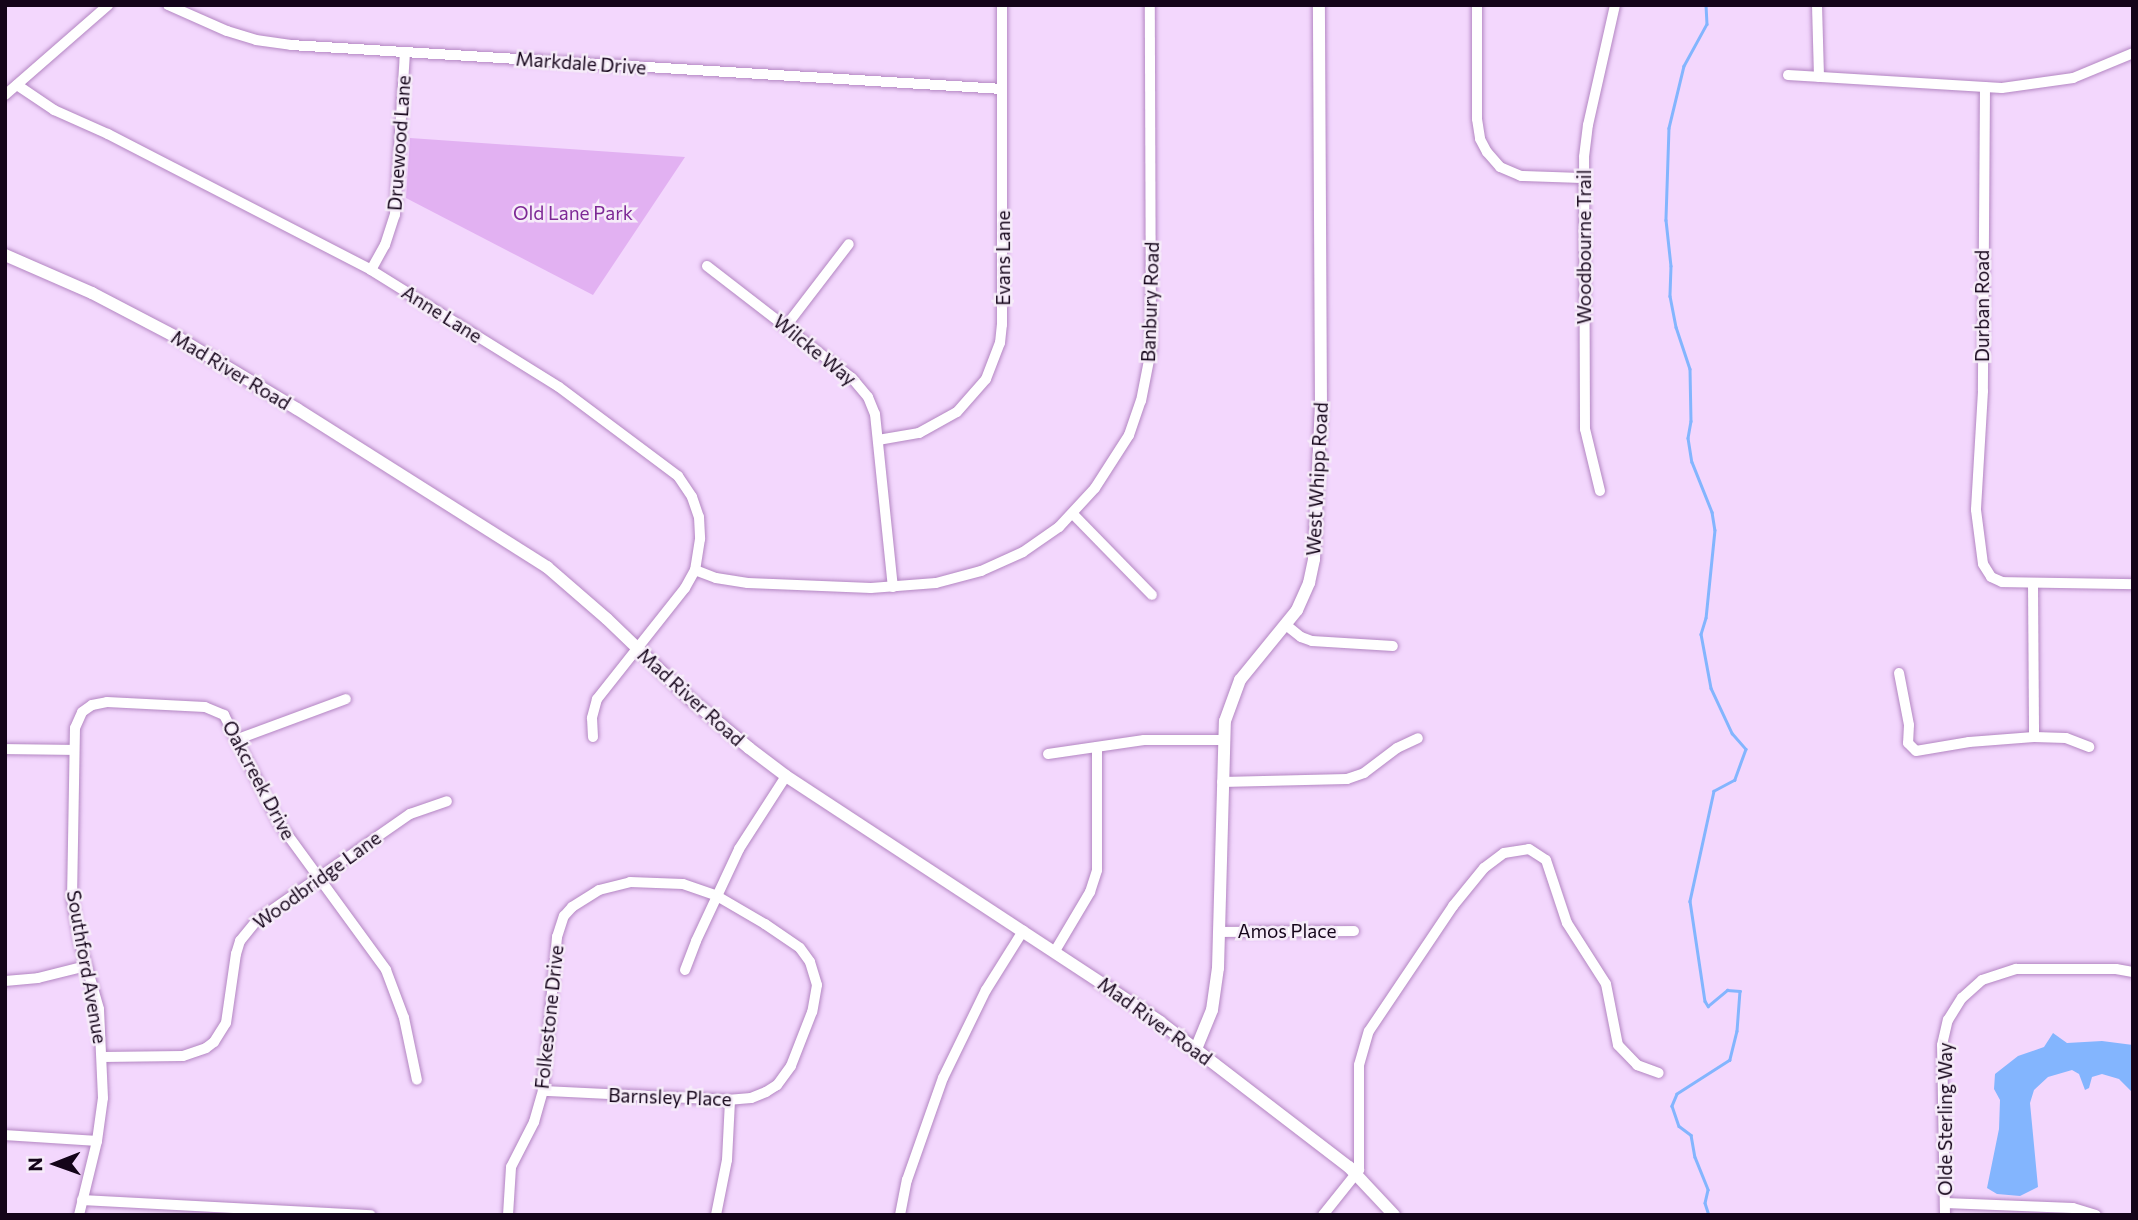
<!DOCTYPE html>
<style>
body{margin:0}
#map{position:relative;width:2138px;height:1220px;overflow:hidden;background:#f3d7fd;font-family:Commissioner,sans-serif}
div>[style]{position:absolute}
[style*='--x']{left:calc(var(--x)*1px);top:calc(var(--y)*1px);width:calc(var(--w)*1px);rotate:calc(var(--a)*1deg)}
.green>*{inset:0;background:#e2b1f2}
.water>*{inset:0;background:#83b5fe}
.stream>*{height:2.5px;margin:-1.25px;padding:0 1.25px;transform-origin:1.25px;border-radius:1.25px;background:#83b5fe}
.roads{filter:drop-shadow(0 0 2px #b386c2) drop-shadow(0 0 2px #b386c2)}
.minor>*{height:10px;margin:-5px;padding:0 5px;transform-origin:5px;border-radius:5px;background:#fff}
.tertiary>*{height:12px;margin:-6px;padding:0 6px;transform-origin:6px;border-radius:6px;background:#fff}
span{translate:-50% -50%;white-space:nowrap;text-align:center;line-height:1.15;-webkit-text-stroke:5px #f6ecf9;paint-order:stroke}
.street-label{font-size:19px;color:#140419}
.park-label{font-size:19px;color:#7d2895}
.frame{position:absolute;inset:0;border:7px solid #140419;pointer-events:none}
.north{position:absolute;left:21px;top:1129px;width:70px;height:70px;-webkit-text-stroke:5px #f6ecf9;paint-order:stroke;rotate:269deg;font-size:19px;font-weight:700;line-height:28px;text-align:center;color:#140419}
.north::after{content:'';display:block;margin:auto;width:24px;height:32px;background:#140419;clip-path:polygon(50% 0,100% 100%,50% 72%,0 100%)}
</style>
<div id="map">
<div class="green">
<div style="clip-path:polygon(410px 138px,685px 157px,593px 295px,406px 198px)"></div>
</div>
<div class="water">
<div style="clip-path:polygon(2053px 1033px,2067px 1043px,2102px 1041px,2133px 1045px,2133px 1093px,2119px 1079px,2102px 1074px,2092px 1077px,2089px 1088px,2085px 1090px,2079px 1074px,2072px 1070px,2048px 1077px,2034px 1090px,2030px 1103px,2038px 1187px,2020px 1196px,1997px 1194px,1987px 1188px,1999px 1129px,2000px 1100px,1994px 1089px,1995px 1074px,2018px 1056px,2044px 1047px)"></div>
</div>
<div class="stream">
<div style="--x:1706;--y:5;--w:19;--a:87"></div>
<div style="--x:1707;--y:24;--w:48;--a:118.7"></div>
<div style="--x:1684;--y:66;--w:64;--a:103.6"></div>
<div style="--x:1669;--y:128;--w:92;--a:91.9"></div>
<div style="--x:1666;--y:220;--w:46;--a:83.8"></div>
<div style="--x:1671;--y:266;--w:30;--a:92"></div>
<div style="--x:1670;--y:296;--w:32;--a:79"></div>
<div style="--x:1676;--y:327;--w:44;--a:71.6"></div>
<div style="--x:1690;--y:369;--w:52;--a:88.9"></div>
<div style="--x:1691;--y:421;--w:17;--a:100"></div>
<div style="--x:1688;--y:438;--w:24;--a:81"></div>
<div style="--x:1692;--y:462;--w:54;--a:68.2"></div>
<div style="--x:1712;--y:512;--w:18;--a:81"></div>
<div style="--x:1715;--y:530;--w:88;--a:95.8"></div>
<div style="--x:1706;--y:618;--w:17;--a:107"></div>
<div style="--x:1701;--y:634;--w:55;--a:79.5"></div>
<div style="--x:1711;--y:688;--w:50;--a:65"></div>
<div style="--x:1732;--y:733;--w:21;--a:49"></div>
<div style="--x:1746;--y:749;--w:33;--a:110"></div>
<div style="--x:1735;--y:780;--w:24;--a:152"></div>
<div style="--x:1714;--y:791;--w:113;--a:102.3"></div>
<div style="--x:1690;--y:901;--w:101;--a:81.5"></div>
<div style="--x:1705;--y:1001;--w:6;--a:59"></div>
<div style="--x:1708;--y:1006;--w:25;--a:-40"></div>
<div style="--x:1727;--y:990;--w:13;--a:4"></div>
<div style="--x:1740;--y:991;--w:40;--a:94.3"></div>
<div style="--x:1737;--y:1031;--w:30;--a:104"></div>
<div style="--x:1730;--y:1060;--w:63;--a:147.3"></div>
<div style="--x:1677;--y:1094;--w:13;--a:113"></div>
<div style="--x:1672;--y:1106;--w:21;--a:71"></div>
<div style="--x:1679;--y:1126;--w:15;--a:37"></div>
<div style="--x:1691;--y:1135;--w:22;--a:80"></div>
<div style="--x:1695;--y:1157;--w:35;--a:68"></div>
<div style="--x:1708;--y:1190;--w:13;--a:103"></div>
<div style="--x:1705;--y:1203;--w:13;--a:72"></div>
</div>
<div class="roads">
<div class="minor">
<div style="--x:168;--y:5;--w:64;--a:23.8"></div>
<div style="--x:227;--y:31;--w:30;--a:17"></div>
<div style="--x:256;--y:40;--w:35;--a:8"></div>
<div style="--x:291;--y:45;--w:712;--a:3.54"></div>
<div style="--x:1477;--y:5;--w:114;--a:90"></div>
<div style="--x:1477;--y:119;--w:20;--a:81"></div>
<div style="--x:1480;--y:139;--w:15;--a:62"></div>
<div style="--x:1487;--y:152;--w:20;--a:49"></div>
<div style="--x:1500;--y:167;--w:23;--a:23"></div>
<div style="--x:1521;--y:176;--w:63;--a:1.8"></div>
<div style="--x:1817;--y:5;--w:72;--a:88.4"></div>
<div style="--x:1788;--y:75;--w:214;--a:3.5"></div>
<div style="--x:2002;--y:88;--w:72;--a:-8"></div>
<div style="--x:2073;--y:78;--w:65;--a:-22.6"></div>
<div style="--x:17;--y:85;--w:45;--a:34"></div>
<div style="--x:54;--y:110;--w:59;--a:24"></div>
<div style="--x:108;--y:134;--w:296;--a:27.3"></div>
<div style="--x:371;--y:270;--w:221;--a:31.9"></div>
<div style="--x:559;--y:387;--w:149;--a:36.8"></div>
<div style="--x:678;--y:476;--w:25;--a:56"></div>
<div style="--x:692;--y:497;--w:21;--a:71"></div>
<div style="--x:699;--y:517;--w:22;--a:87"></div>
<div style="--x:700;--y:539;--w:31;--a:99"></div>
<div style="--x:695;--y:570;--w:21;--a:119"></div>
<div style="--x:685;--y:588;--w:142;--a:128.4"></div>
<div style="--x:597;--y:699;--w:20;--a:105"></div>
<div style="--x:592;--y:718;--w:19;--a:87"></div>
<div style="--x:1985;--y:87;--w:304;--a:90.4"></div>
<div style="--x:1983;--y:391;--w:119;--a:93.4"></div>
<div style="--x:1976;--y:510;--w:54;--a:82.6"></div>
<div style="--x:1983;--y:564;--w:15;--a:58"></div>
<div style="--x:1991;--y:577;--w:12;--a:24"></div>
<div style="--x:2002;--y:582;--w:131;--a:0.9"></div>
<div style="--x:5;--y:95;--w:137;--a:-41.1"></div>
<div style="--x:707;--y:266;--w:183;--a:37.7"></div>
<div style="--x:852;--y:378;--w:25;--a:50"></div>
<div style="--x:868;--y:397;--w:18;--a:68"></div>
<div style="--x:875;--y:414;--w:174;--a:84.1"></div>
<div style="--x:371;--y:270;--w:29;--a:-61"></div>
<div style="--x:385;--y:245;--w:32;--a:-72"></div>
<div style="--x:395;--y:215;--w:163;--a:-86.5"></div>
<div style="--x:786;--y:326;--w:103;--a:-52.5"></div>
<div style="--x:878;--y:440;--w:42;--a:-9.7"></div>
<div style="--x:919;--y:433;--w:43;--a:-28.9"></div>
<div style="--x:957;--y:412;--w:44;--a:-48.7"></div>
<div style="--x:986;--y:379;--w:39;--a:-69"></div>
<div style="--x:1000;--y:343;--w:18;--a:-84"></div>
<div style="--x:1002;--y:325;--w:320;--a:-90"></div>
<div style="--x:1600;--y:491;--w:64;--a:-103.6"></div>
<div style="--x:1585;--y:429;--w:272;--a:-90.2"></div>
<div style="--x:1584;--y:157;--w:32;--a:-83"></div>
<div style="--x:1588;--y:125;--w:123;--a:-77.3"></div>
<div style="--x:1073;--y:514;--w:113;--a:45.7"></div>
<div style="--x:695;--y:570;--w:22;--a:21"></div>
<div style="--x:716;--y:578;--w:32;--a:9"></div>
<div style="--x:748;--y:583;--w:123;--a:2.3"></div>
<div style="--x:871;--y:588;--w:65;--a:-4.4"></div>
<div style="--x:936;--y:583;--w:47;--a:-14.9"></div>
<div style="--x:981;--y:571;--w:46;--a:-24.3"></div>
<div style="--x:1023;--y:552;--w:44;--a:-34.8"></div>
<div style="--x:1059;--y:527;--w:53;--a:-47.3"></div>
<div style="--x:1095;--y:488;--w:63;--a:-57.3"></div>
<div style="--x:1129;--y:435;--w:36;--a:-71"></div>
<div style="--x:1141;--y:401;--w:52;--a:-78.9"></div>
<div style="--x:1151;--y:350;--w:345;--a:-90.2"></div>
<div style="--x:2033;--y:584;--w:153;--a:89.6"></div>
<div style="--x:1286;--y:625;--w:19;--a:39"></div>
<div style="--x:1301;--y:637;--w:12;--a:20"></div>
<div style="--x:1312;--y:641;--w:81;--a:3.5"></div>
<div style="--x:1899;--y:673;--w:53;--a:79.1"></div>
<div style="--x:1909;--y:725;--w:18;--a:93"></div>
<div style="--x:1908;--y:743;--w:11;--a:45"></div>
<div style="--x:1916;--y:751;--w:54;--a:-9.6"></div>
<div style="--x:1969;--y:742;--w:65;--a:-4.4"></div>
<div style="--x:2034;--y:737;--w:32;--a:2"></div>
<div style="--x:2066;--y:738;--w:25;--a:21"></div>
<div style="--x:238;--y:739;--w:115;--a:-20.3"></div>
<div style="--x:5;--y:749;--w:69;--a:0.8"></div>
<div style="--x:1048;--y:754;--w:97;--a:-8.3"></div>
<div style="--x:1144;--y:740;--w:79;--a:0"></div>
<div style="--x:1222;--y:782;--w:125;--a:-1.4"></div>
<div style="--x:1347;--y:779;--w:18;--a:-19"></div>
<div style="--x:1364;--y:773;--w:41;--a:-37.1"></div>
<div style="--x:1397;--y:748;--w:23;--a:-25"></div>
<div style="--x:1220;--y:932;--w:134;--a:-0.4"></div>
<div style="--x:1055;--y:951;--w:69;--a:-59.3"></div>
<div style="--x:1090;--y:892;--w:23;--a:-72"></div>
<div style="--x:1097;--y:870;--w:123;--a:-90"></div>
<div style="--x:685;--y:970;--w:31;--a:-69"></div>
<div style="--x:696;--y:941;--w:102;--a:-64.9"></div>
<div style="--x:739;--y:849;--w:87;--a:-57.2"></div>
<div style="--x:5;--y:981;--w:33;--a:-5"></div>
<div style="--x:38;--y:978;--w:49;--a:-14"></div>
<div style="--x:102;--y:1057;--w:81;--a:-0.7"></div>
<div style="--x:183;--y:1056;--w:24;--a:-19"></div>
<div style="--x:206;--y:1048;--w:10;--a:-37"></div>
<div style="--x:214;--y:1042;--w:22;--a:-58"></div>
<div style="--x:226;--y:1023;--w:70;--a:-81.8"></div>
<div style="--x:236;--y:954;--w:14;--a:-73"></div>
<div style="--x:240;--y:941;--w:26;--a:-51"></div>
<div style="--x:256;--y:921;--w:188;--a:-34.8"></div>
<div style="--x:410;--y:814;--w:39;--a:-19"></div>
<div style="--x:5;--y:1135;--w:92;--a:3.7"></div>
<div style="--x:82;--y:1200;--w:289;--a:3"></div>
<div style="--x:1945;--y:1203;--w:128;--a:2.2"></div>
<div style="--x:2073;--y:1208;--w:24;--a:17"></div>
<div style="--x:79;--y:1215;--w:76;--a:-76.3"></div>
<div style="--x:97;--y:1141;--w:43;--a:-82.1"></div>
<div style="--x:103;--y:1098;--w:89;--a:-92.6"></div>
<div style="--x:99;--y:1009;--w:69;--a:-106.1"></div>
<div style="--x:80;--y:943;--w:45;--a:-100.3"></div>
<div style="--x:72;--y:899;--w:171;--a:-89"></div>
<div style="--x:75;--y:728;--w:17;--a:-66"></div>
<div style="--x:82;--y:712;--w:12;--a:-35"></div>
<div style="--x:92;--y:705;--w:15;--a:-11"></div>
<div style="--x:107;--y:702;--w:98;--a:2.9"></div>
<div style="--x:205;--y:707;--w:21;--a:23"></div>
<div style="--x:224;--y:715;--w:121;--a:63"></div>
<div style="--x:279;--y:823;--w:182;--a:53.9"></div>
<div style="--x:386;--y:970;--w:51;--a:69.4"></div>
<div style="--x:404;--y:1018;--w:63;--a:78.2"></div>
<div style="--x:508;--y:1215;--w:48;--a:-86.4"></div>
<div style="--x:511;--y:1167;--w:51;--a:-62.9"></div>
<div style="--x:534;--y:1122;--w:32;--a:-74"></div>
<div style="--x:543;--y:1091;--w:155;--a:-84.8"></div>
<div style="--x:557;--y:937;--w:22;--a:-72"></div>
<div style="--x:564;--y:916;--w:12;--a:-48"></div>
<div style="--x:572;--y:907;--w:32;--a:-32"></div>
<div style="--x:599;--y:890;--w:32;--a:-14"></div>
<div style="--x:630;--y:882;--w:53;--a:2.2"></div>
<div style="--x:683;--y:884;--w:36;--a:19"></div>
<div style="--x:717;--y:896;--w:56;--a:30.3"></div>
<div style="--x:765;--y:924;--w:42;--a:34.4"></div>
<div style="--x:800;--y:948;--w:17;--a:54"></div>
<div style="--x:810;--y:962;--w:24;--a:73"></div>
<div style="--x:817;--y:985;--w:27;--a:100"></div>
<div style="--x:812;--y:1012;--w:58;--a:111.3"></div>
<div style="--x:791;--y:1066;--w:24;--a:126"></div>
<div style="--x:777;--y:1085;--w:13;--a:148"></div>
<div style="--x:766;--y:1092;--w:16;--a:158"></div>
<div style="--x:751;--y:1098;--w:21;--a:175"></div>
<div style="--x:730;--y:1100;--w:187;--a:-177.2"></div>
<div style="--x:716;--y:1215;--w:56;--a:-78.7"></div>
<div style="--x:727;--y:1160;--w:60;--a:-87.1"></div>
<div style="--x:900;--y:1215;--w:36;--a:-79"></div>
<div style="--x:907;--y:1180;--w:108;--a:-70.6"></div>
<div style="--x:943;--y:1078;--w:98;--a:-64"></div>
<div style="--x:986;--y:990;--w:70;--a:-57.9"></div>
<div style="--x:1323;--y:1215;--w:58;--a:-51.3"></div>
<div style="--x:1359;--y:1170;--w:105;--a:-90"></div>
<div style="--x:1359;--y:1065;--w:35;--a:-74"></div>
<div style="--x:1369;--y:1031;--w:151;--a:-56.1"></div>
<div style="--x:1453;--y:906;--w:49;--a:-50.8"></div>
<div style="--x:1484;--y:868;--w:25;--a:-37"></div>
<div style="--x:1504;--y:853;--w:25;--a:-9"></div>
<div style="--x:1529;--y:849;--w:20;--a:33"></div>
<div style="--x:1546;--y:860;--w:66;--a:71.6"></div>
<div style="--x:1567;--y:923;--w:72;--a:57.4"></div>
<div style="--x:1606;--y:984;--w:62;--a:78.9"></div>
<div style="--x:1618;--y:1045;--w:28;--a:46"></div>
<div style="--x:1637;--y:1065;--w:23;--a:20"></div>
<div style="--x:1945;--y:1215;--w:170;--a:-91"></div>
<div style="--x:1942;--y:1045;--w:26;--a:-77"></div>
<div style="--x:1948;--y:1020;--w:26;--a:-58"></div>
<div style="--x:1962;--y:998;--w:27;--a:-42"></div>
<div style="--x:1982;--y:980;--w:36;--a:-18"></div>
<div style="--x:2016;--y:969;--w:100;--a:0"></div>
<div style="--x:2116;--y:969;--w:17;--a:10"></div>
</div>
<div class="tertiary">
<div style="--x:5;--y:255;--w:95;--a:23.6"></div>
<div style="--x:92;--y:293;--w:99;--a:27.6"></div>
<div style="--x:180;--y:339;--w:136;--a:30.9"></div>
<div style="--x:297;--y:409;--w:296;--a:32.3"></div>
<div style="--x:547;--y:567;--w:79;--a:40.9"></div>
<div style="--x:607;--y:619;--w:114;--a:43.9"></div>
<div style="--x:689;--y:698;--w:78;--a:39.8"></div>
<div style="--x:749;--y:748;--w:46;--a:37.1"></div>
<div style="--x:786;--y:776;--w:448;--a:33.3"></div>
<div style="--x:1160;--y:1022;--w:238;--a:37.5"></div>
<div style="--x:1349;--y:1167;--w:66;--a:46.8"></div>
<div style="--x:1196;--y:1049;--w:42;--a:-67.7"></div>
<div style="--x:1212;--y:1010;--w:42;--a:-81.9"></div>
<div style="--x:1218;--y:968;--w:247;--a:-88.4"></div>
<div style="--x:1225;--y:721;--w:44;--a:-69.9"></div>
<div style="--x:1240;--y:680;--w:90;--a:-50.8"></div>
<div style="--x:1297;--y:610;--w:30;--a:-66"></div>
<div style="--x:1309;--y:583;--w:25;--a:-78"></div>
<div style="--x:1314;--y:559;--w:152;--a:-87.4"></div>
<div style="--x:1321;--y:407;--w:402;--a:-90.3"></div>
</div>
</div>
<div class="street-label">
<span style="left:581px;top:63px;rotate:4deg">Markdale Drive</span>
<span style="left:399px;top:143px;rotate:-86deg">Druewood Lane</span>
<span style="left:1584px;top:247px;rotate:-90deg">Woodbourne Trail</span>
<span style="left:1003px;top:258px;rotate:-90deg">Evans Lane</span>
<span style="left:1150px;top:302px;rotate:-88deg">Banbury Road</span>
<span style="left:1982px;top:306px;rotate:-90deg">Durban Road</span>
<span style="left:442px;top:314px;rotate:32deg">Anne Lane</span>
<span style="left:815px;top:350px;rotate:39deg">Wilcke Way</span>
<span style="left:231px;top:370px;rotate:31deg">Mad River Road</span>
<span style="left:1317px;top:479px;rotate:-87deg">West Whipp Road</span>
<span style="left:691px;top:697px;rotate:42deg">Mad River Road</span>
<span style="left:259px;top:780px;rotate:62deg">Oakcreek Drive</span>
<span style="left:317px;top:880px;rotate:-36deg">Woodbridge Lane</span>
<span style="left:1287px;top:931px">Amos Place</span>
<span style="left:87px;top:967px;rotate:80deg">Southford Avenue</span>
<span style="left:549px;top:1017px;rotate:-84deg">Folkestone Drive</span>
<span style="left:1155px;top:1021px;rotate:36deg">Mad River Road</span>
<span style="left:670px;top:1097px;rotate:2deg">Barnsley Place</span>
<span style="left:1945px;top:1119px;rotate:-90deg">Olde Sterling Way</span>
</div>
<div class="park-label">
<span style="left:573px;top:213px">Old Lane Park</span>
</div>
<div class="frame"></div>
<div class="north">N</div>
</div>
